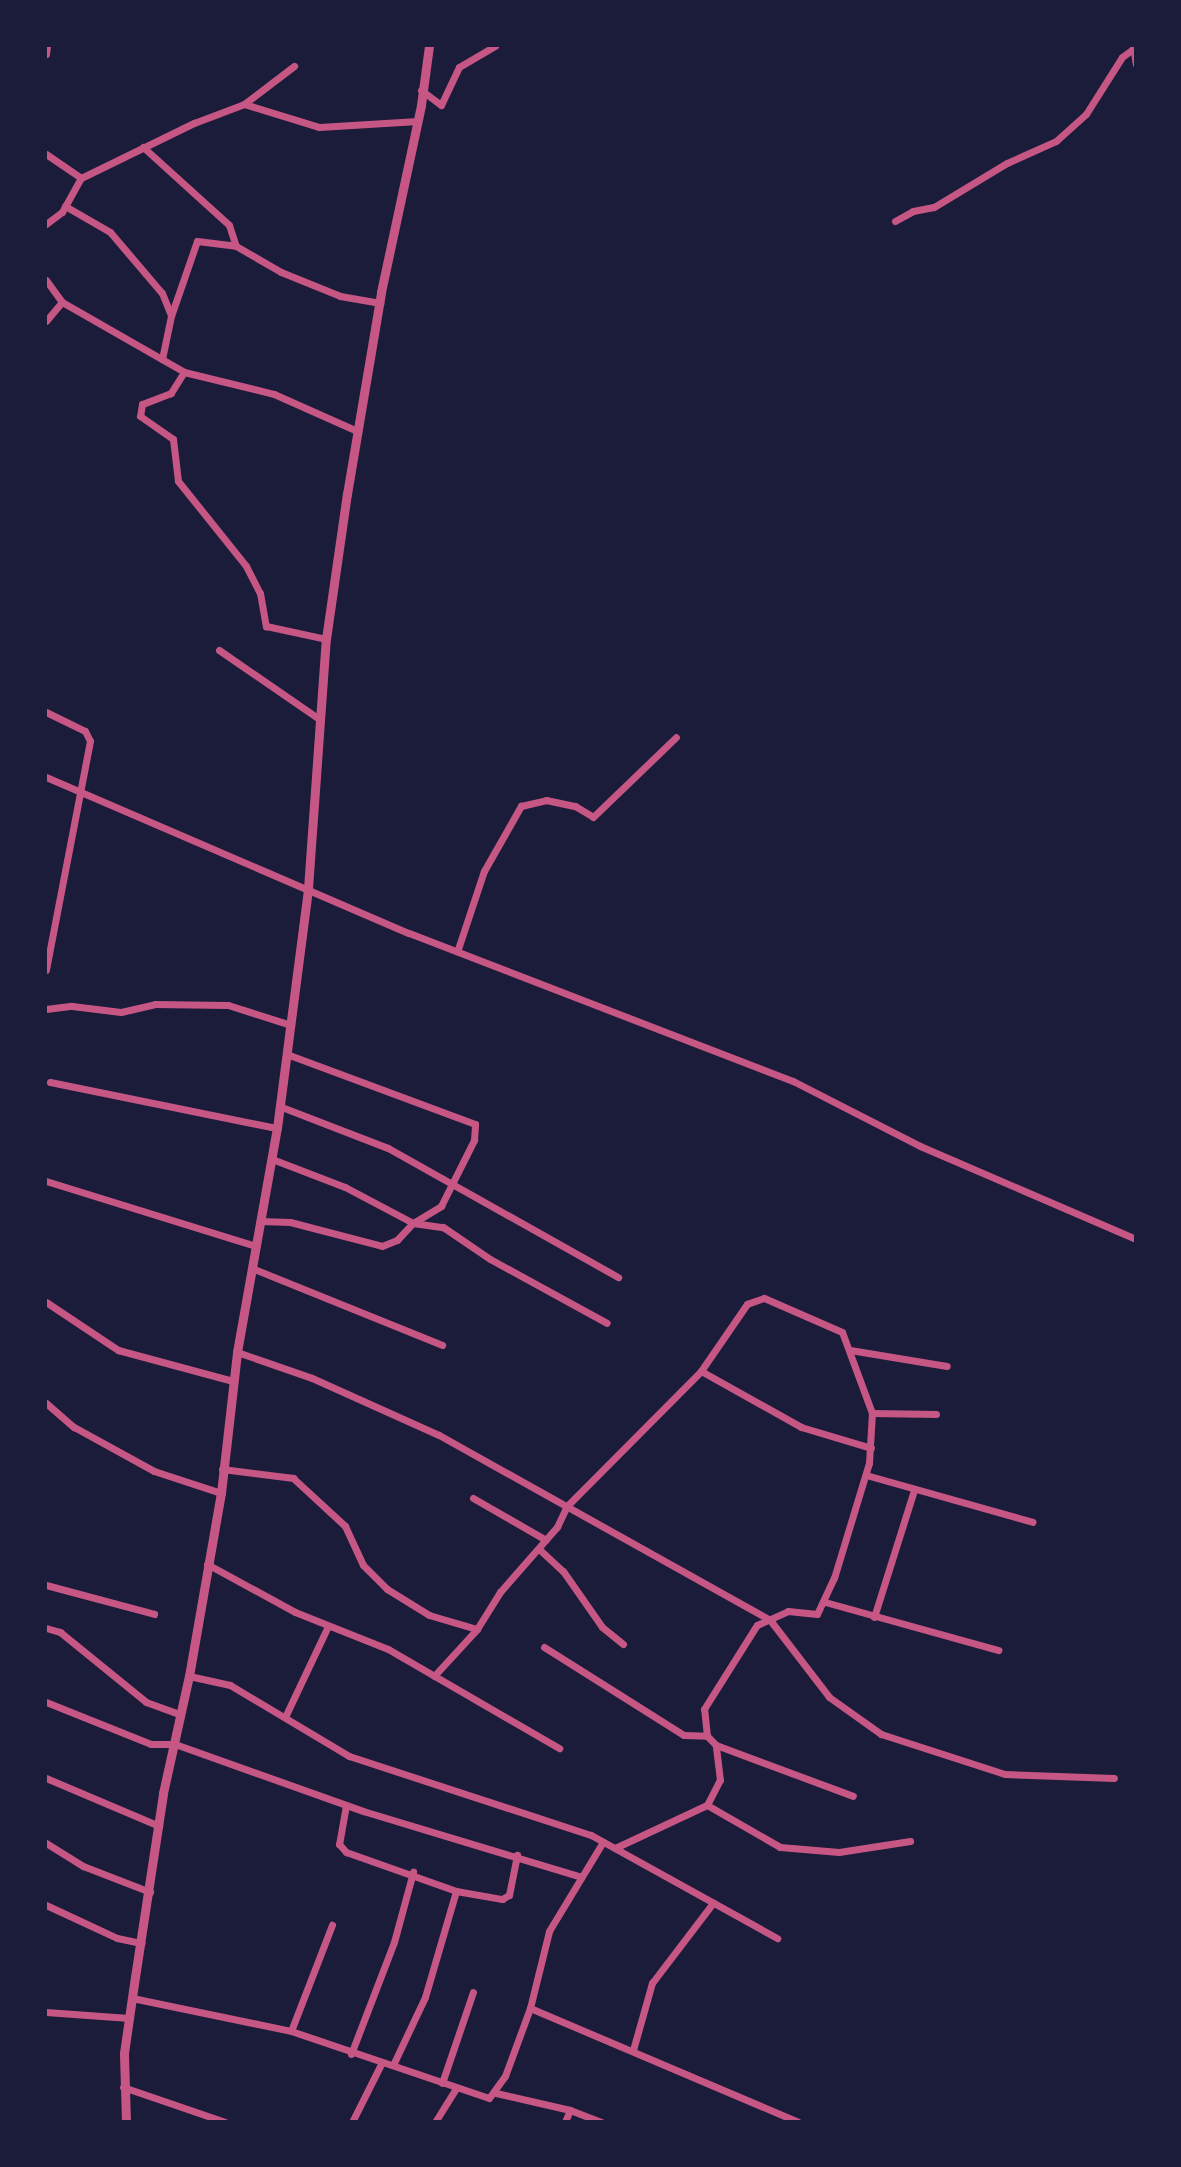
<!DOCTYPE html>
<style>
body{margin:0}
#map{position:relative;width:1181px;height:2167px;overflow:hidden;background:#1b1b3a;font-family:"IBM Plex Serif",serif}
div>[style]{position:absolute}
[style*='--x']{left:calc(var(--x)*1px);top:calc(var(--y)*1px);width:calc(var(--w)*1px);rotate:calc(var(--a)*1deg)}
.minor>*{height:7px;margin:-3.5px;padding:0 3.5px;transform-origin:3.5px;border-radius:3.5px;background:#c65784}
.tertiary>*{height:9px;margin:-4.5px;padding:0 4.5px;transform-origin:4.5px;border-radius:4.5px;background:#c65784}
span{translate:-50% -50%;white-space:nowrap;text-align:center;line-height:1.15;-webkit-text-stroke:5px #1b1b3a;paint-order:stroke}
.frame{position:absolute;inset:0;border:47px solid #1b1b3a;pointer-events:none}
</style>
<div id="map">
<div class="minor">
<div style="--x:1133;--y:46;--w:18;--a:81"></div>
<div style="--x:46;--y:54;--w:8;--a:-83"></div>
<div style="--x:421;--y:90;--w:25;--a:37"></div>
<div style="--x:441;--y:105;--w:42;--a:-64.7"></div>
<div style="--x:459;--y:67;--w:42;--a:-30.3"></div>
<div style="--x:244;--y:104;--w:63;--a:-37.2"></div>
<div style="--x:143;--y:147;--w:116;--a:42.2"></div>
<div style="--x:229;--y:225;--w:22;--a:72"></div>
<div style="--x:46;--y:154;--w:42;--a:34.4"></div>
<div style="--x:65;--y:206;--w:52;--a:30"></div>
<div style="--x:110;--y:232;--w:80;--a:49.6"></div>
<div style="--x:162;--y:293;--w:24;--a:68"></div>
<div style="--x:895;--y:221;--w:21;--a:-29"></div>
<div style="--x:913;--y:211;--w:21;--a:-11"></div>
<div style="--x:934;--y:207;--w:85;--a:-31.1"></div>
<div style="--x:1007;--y:163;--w:54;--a:-24.2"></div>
<div style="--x:1056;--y:141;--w:40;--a:-42"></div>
<div style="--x:1086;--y:114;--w:67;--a:-57.7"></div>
<div style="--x:1122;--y:57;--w:14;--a:-36"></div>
<div style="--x:46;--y:224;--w:20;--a:-37"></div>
<div style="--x:62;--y:212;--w:39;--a:-61"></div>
<div style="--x:81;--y:178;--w:126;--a:-26"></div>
<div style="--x:194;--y:123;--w:53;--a:-20.8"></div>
<div style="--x:244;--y:104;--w:78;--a:17"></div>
<div style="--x:319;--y:127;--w:99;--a:-3.5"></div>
<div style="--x:46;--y:280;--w:27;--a:54"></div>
<div style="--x:46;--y:321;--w:25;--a:-50"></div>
<div style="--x:62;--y:302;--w:141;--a:29.8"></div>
<div style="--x:184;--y:372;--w:93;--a:13.7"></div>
<div style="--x:274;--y:394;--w:91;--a:24"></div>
<div style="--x:162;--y:359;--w:44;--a:-78.2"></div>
<div style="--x:171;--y:316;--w:79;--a:-70.9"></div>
<div style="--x:197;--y:241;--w:39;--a:7"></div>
<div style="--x:236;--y:246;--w:52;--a:30"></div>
<div style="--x:281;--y:272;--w:64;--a:22.1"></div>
<div style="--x:340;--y:296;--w:41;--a:9.9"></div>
<div style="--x:184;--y:372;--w:25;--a:122"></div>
<div style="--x:171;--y:393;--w:31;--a:159"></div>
<div style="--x:142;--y:404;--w:12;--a:99"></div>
<div style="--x:140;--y:416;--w:40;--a:34.9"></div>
<div style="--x:173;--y:439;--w:42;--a:83.2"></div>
<div style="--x:178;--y:481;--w:109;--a:51.3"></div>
<div style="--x:246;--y:566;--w:30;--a:63"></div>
<div style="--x:260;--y:593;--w:34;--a:80"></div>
<div style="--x:266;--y:626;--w:61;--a:12.2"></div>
<div style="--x:219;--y:650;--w:121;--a:34.6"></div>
<div style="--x:46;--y:712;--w:43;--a:26"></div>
<div style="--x:85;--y:731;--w:11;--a:63"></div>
<div style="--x:90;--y:741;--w:233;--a:100.9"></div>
<div style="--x:46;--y:777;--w:395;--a:23.3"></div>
<div style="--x:409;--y:933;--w:412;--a:21.1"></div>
<div style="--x:793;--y:1081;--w:143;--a:27.1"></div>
<div style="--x:920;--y:1146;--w:235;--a:23.3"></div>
<div style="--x:458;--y:949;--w:82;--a:-71.6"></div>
<div style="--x:484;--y:871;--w:75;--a:-60.4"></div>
<div style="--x:521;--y:806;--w:26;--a:-13"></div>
<div style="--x:546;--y:800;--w:30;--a:12"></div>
<div style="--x:575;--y:806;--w:21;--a:31"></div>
<div style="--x:593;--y:817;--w:115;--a:-43.9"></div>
<div style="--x:46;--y:1009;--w:26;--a:-7"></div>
<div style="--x:72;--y:1006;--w:49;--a:7"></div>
<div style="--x:121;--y:1012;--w:35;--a:-13"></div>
<div style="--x:155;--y:1004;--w:73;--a:0.8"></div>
<div style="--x:228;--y:1005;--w:63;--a:17.6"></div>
<div style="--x:50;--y:1082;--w:232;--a:11.5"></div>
<div style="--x:279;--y:1106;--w:117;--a:21.1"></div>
<div style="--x:388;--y:1148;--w:264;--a:29.3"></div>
<div style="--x:272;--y:1159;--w:78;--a:21"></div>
<div style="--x:345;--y:1187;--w:77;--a:27.9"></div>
<div style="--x:413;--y:1223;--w:33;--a:-31"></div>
<div style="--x:441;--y:1206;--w:74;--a:-63.4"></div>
<div style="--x:474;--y:1140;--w:16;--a:-86"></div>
<div style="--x:475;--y:1124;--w:201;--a:-159.6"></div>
<div style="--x:46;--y:1181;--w:220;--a:17.2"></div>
<div style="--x:260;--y:1221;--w:30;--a:2"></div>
<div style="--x:290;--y:1222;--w:95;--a:14.6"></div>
<div style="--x:382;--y:1246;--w:16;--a:-22"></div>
<div style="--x:397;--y:1240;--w:23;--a:-47"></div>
<div style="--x:413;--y:1223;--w:30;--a:8"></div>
<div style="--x:443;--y:1227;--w:57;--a:34.2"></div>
<div style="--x:490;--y:1259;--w:133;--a:28.7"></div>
<div style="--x:254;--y:1269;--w:203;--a:22"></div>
<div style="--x:46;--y:1302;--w:87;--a:33.7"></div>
<div style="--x:118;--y:1350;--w:119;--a:15.1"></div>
<div style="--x:850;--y:1350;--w:98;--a:9.4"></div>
<div style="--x:237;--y:1352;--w:79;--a:19.1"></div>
<div style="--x:312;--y:1378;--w:139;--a:24.2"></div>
<div style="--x:439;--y:1435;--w:379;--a:29.2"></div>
<div style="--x:770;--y:1620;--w:97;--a:52.5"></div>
<div style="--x:829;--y:1697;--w:64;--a:35.4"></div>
<div style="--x:881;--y:1734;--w:130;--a:17.9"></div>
<div style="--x:1005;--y:1774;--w:109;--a:2.1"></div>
<div style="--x:46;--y:1403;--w:37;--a:41"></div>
<div style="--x:74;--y:1427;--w:91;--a:28.8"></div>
<div style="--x:154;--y:1471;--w:71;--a:18.2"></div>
<div style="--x:872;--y:1413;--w:64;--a:0.9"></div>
<div style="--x:222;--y:1469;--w:72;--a:7.2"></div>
<div style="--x:293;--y:1478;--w:71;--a:42.7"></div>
<div style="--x:345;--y:1526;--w:43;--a:65.2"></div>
<div style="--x:363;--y:1565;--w:34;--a:45"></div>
<div style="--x:387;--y:1589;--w:49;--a:31.8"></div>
<div style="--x:429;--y:1615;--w:50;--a:16.3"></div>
<div style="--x:866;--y:1475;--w:173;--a:15.7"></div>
<div style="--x:473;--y:1498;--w:84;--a:29.9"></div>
<div style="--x:539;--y:1549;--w:33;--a:43"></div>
<div style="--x:563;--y:1571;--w:68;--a:55.1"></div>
<div style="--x:602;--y:1627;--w:27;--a:39"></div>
<div style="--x:207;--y:1564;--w:100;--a:28.6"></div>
<div style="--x:295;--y:1612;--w:100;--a:21.7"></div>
<div style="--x:388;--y:1649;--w:198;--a:30.1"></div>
<div style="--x:46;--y:1585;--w:112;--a:15"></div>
<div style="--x:825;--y:1602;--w:180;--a:15.5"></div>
<div style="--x:874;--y:1617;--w:133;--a:-72.5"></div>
<div style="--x:46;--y:1628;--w:15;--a:16"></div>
<div style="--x:60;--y:1632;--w:111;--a:39.1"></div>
<div style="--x:146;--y:1702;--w:37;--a:20"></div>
<div style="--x:544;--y:1647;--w:165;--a:32.2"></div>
<div style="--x:684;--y:1735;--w:23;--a:2"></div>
<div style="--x:189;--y:1676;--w:42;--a:12.4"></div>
<div style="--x:230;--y:1685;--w:139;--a:30.8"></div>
<div style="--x:349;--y:1756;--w:255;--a:18.1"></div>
<div style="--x:591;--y:1835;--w:213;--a:29"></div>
<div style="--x:434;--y:1676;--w:64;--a:-47.5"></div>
<div style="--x:477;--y:1629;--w:44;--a:-58.1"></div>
<div style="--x:500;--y:1592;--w:86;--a:-48.8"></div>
<div style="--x:557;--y:1527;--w:23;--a:-65"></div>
<div style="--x:567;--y:1506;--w:190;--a:-45.2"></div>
<div style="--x:701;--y:1371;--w:115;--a:29.2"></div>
<div style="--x:801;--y:1427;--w:73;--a:16.7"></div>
<div style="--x:46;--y:1702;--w:113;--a:21.8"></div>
<div style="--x:151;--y:1744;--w:24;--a:0"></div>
<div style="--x:175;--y:1744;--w:200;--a:19.6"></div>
<div style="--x:363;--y:1811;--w:228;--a:16.8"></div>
<div style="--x:285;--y:1717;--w:101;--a:-64.7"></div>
<div style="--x:716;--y:1745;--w:146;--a:20.4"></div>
<div style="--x:46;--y:1778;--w:123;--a:23"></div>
<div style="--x:346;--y:1805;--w:40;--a:100"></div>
<div style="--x:339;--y:1844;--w:11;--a:49"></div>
<div style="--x:346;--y:1852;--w:117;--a:19.5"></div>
<div style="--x:456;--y:1891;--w:47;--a:9.9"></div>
<div style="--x:502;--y:1899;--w:8;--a:-30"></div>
<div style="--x:509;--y:1895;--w:41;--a:-78.7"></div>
<div style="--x:707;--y:1805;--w:84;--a:29.9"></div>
<div style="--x:780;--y:1847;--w:59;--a:4.8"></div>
<div style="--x:839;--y:1852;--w:72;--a:-8.8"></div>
<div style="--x:46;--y:1843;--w:44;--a:31.9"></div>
<div style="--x:83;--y:1866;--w:72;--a:21.2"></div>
<div style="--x:615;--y:1848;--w:102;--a:-25.1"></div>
<div style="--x:707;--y:1805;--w:28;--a:-63"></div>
<div style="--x:720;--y:1780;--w:35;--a:-97"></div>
<div style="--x:716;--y:1745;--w:13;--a:-135"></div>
<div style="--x:707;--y:1736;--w:27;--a:-96"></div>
<div style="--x:704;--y:1709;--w:99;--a:-57.8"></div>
<div style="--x:757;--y:1625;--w:34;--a:-24"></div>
<div style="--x:788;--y:1611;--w:29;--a:6"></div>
<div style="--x:817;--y:1614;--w:40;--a:-65"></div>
<div style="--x:834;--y:1578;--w:120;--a:-73.1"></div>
<div style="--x:869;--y:1463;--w:50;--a:-86.6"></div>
<div style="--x:872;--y:1413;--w:86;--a:-110.3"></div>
<div style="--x:842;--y:1332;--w:85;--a:-156.4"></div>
<div style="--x:764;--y:1298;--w:18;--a:161"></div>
<div style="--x:747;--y:1304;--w:81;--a:124.5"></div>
<div style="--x:46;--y:1905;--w:78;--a:24.9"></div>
<div style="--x:117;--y:1938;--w:25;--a:12"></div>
<div style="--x:132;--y:1998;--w:162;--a:11.7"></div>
<div style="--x:291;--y:2031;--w:209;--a:18.7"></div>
<div style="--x:489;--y:2098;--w:27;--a:-54"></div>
<div style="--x:505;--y:2076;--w:72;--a:-69.8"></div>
<div style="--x:530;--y:2008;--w:79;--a:-76.1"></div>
<div style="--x:549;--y:1931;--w:104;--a:-58.8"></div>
<div style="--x:530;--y:2008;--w:291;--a:23"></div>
<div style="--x:46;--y:2012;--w:83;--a:4.1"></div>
<div style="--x:291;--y:2031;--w:114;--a:-68.9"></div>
<div style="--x:633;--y:2050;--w:70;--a:-74.2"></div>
<div style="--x:652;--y:1983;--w:101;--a:-52.7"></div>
<div style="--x:351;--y:2054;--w:120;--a:-69"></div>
<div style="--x:394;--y:1942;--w:73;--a:-74.8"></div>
<div style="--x:393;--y:2065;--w:75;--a:-64.8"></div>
<div style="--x:425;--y:1997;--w:110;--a:-73.7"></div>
<div style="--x:442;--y:2083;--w:96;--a:-71.2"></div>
<div style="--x:123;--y:2087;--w:108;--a:18.9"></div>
<div style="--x:496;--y:2093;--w:76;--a:12.9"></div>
<div style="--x:570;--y:2110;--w:13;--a:113"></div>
<div style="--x:570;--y:2110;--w:34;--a:21"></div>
<div style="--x:352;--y:2122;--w:67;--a:-63.4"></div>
<div style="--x:435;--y:2122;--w:39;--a:-58"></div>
</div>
<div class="tertiary">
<div style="--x:126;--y:2122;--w:69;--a:-91.7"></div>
<div style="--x:124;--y:2053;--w:77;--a:-81.8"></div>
<div style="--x:135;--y:1977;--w:186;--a:-81.3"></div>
<div style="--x:163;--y:1793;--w:120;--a:-77.5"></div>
<div style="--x:189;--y:1676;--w:186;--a:-80.1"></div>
<div style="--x:221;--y:1493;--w:142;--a:-83.5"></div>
<div style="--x:237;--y:1352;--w:228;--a:-79.9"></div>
<div style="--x:277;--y:1128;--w:242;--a:-82.6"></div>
<div style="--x:308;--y:888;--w:250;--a:-85.9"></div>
<div style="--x:326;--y:639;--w:147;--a:-81.8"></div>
<div style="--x:347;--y:494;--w:205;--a:-80.4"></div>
<div style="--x:381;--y:292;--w:191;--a:-77.9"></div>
<div style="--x:421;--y:105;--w:60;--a:-82.3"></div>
</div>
<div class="frame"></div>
</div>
